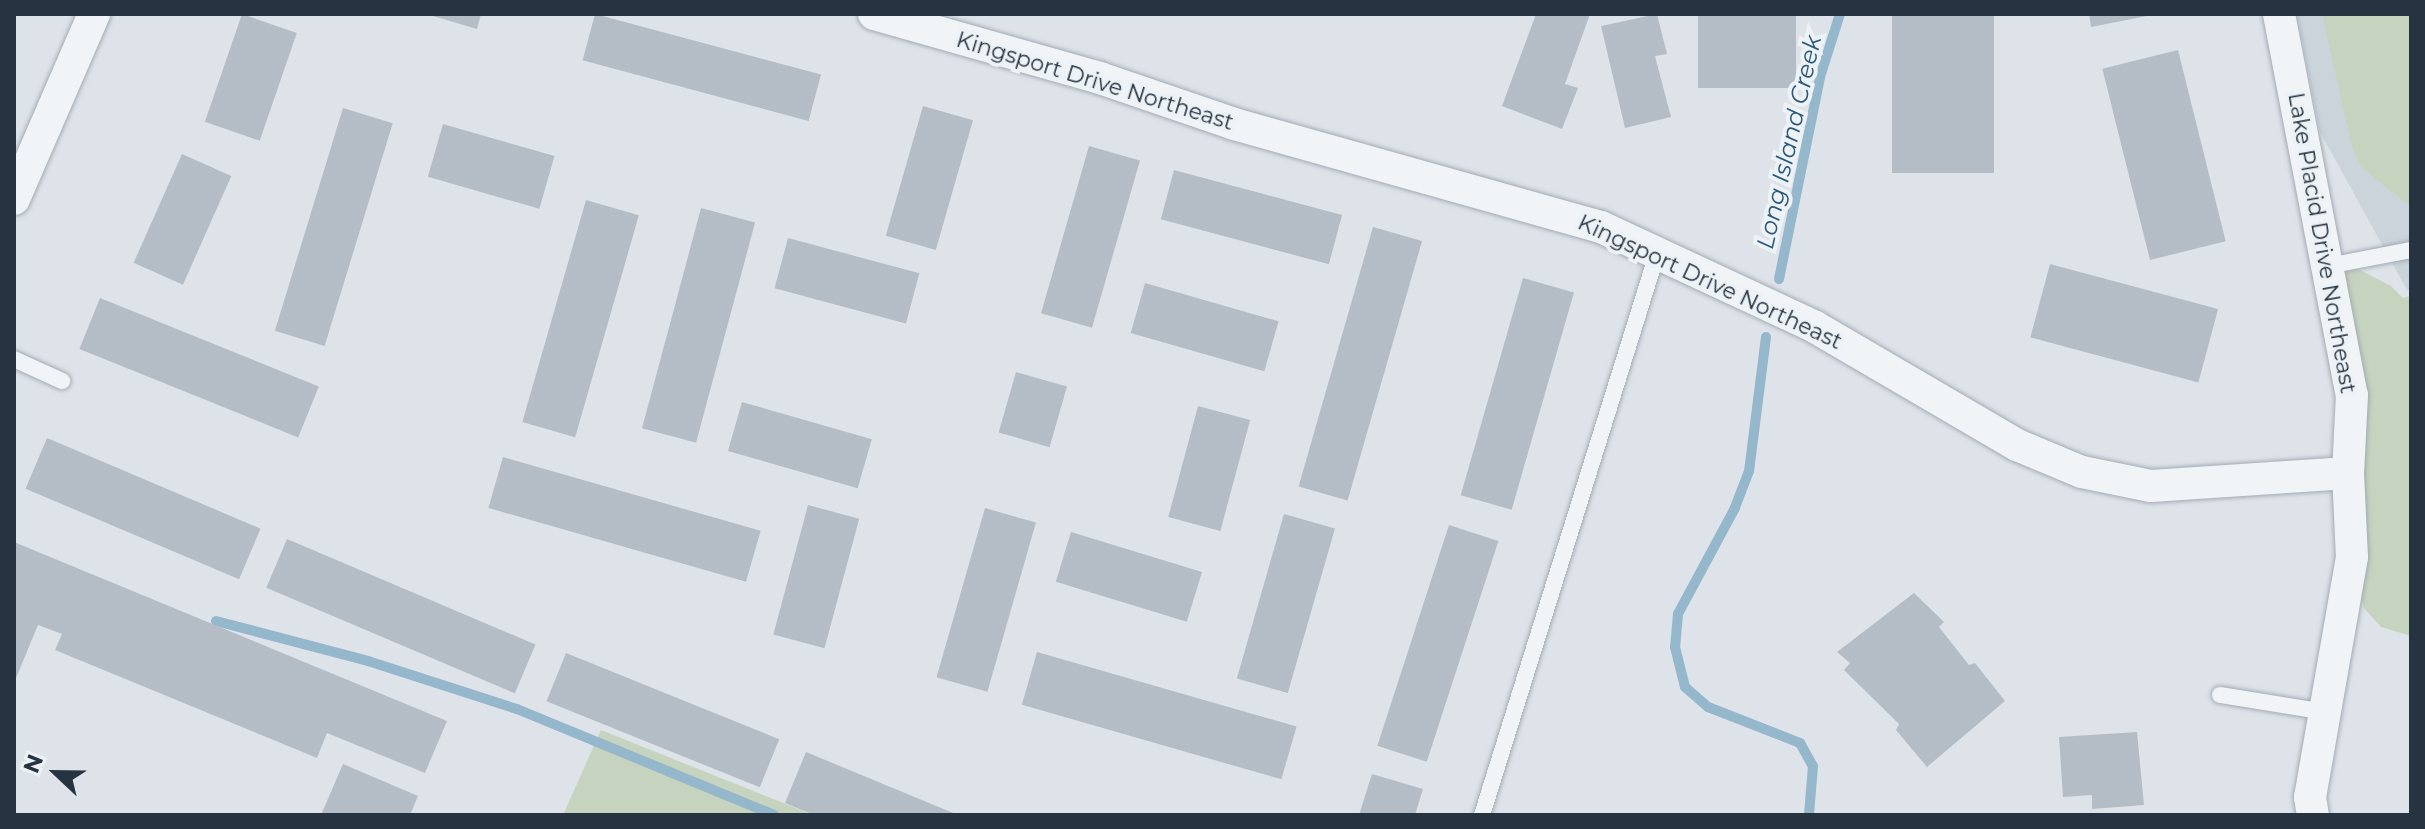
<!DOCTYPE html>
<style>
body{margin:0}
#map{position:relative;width:2425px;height:829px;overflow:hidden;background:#dee3e9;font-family:Montserrat,sans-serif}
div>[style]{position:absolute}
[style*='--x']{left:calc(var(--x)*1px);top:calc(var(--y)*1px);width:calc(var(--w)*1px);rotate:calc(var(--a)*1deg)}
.built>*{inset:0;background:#cbd3db}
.green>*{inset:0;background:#c6d3be}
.stream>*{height:10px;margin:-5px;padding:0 5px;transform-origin:5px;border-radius:5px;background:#95b7cc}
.building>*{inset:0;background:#b4bdc6;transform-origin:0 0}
.roads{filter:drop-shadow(0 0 2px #a3abb3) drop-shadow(0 0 2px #a3abb3)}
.lane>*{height:16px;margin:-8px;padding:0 8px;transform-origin:8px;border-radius:8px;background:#f1f4f7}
.street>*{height:32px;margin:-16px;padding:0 16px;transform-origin:16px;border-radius:16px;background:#f1f4f7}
span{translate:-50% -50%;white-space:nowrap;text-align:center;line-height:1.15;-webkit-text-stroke:8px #edf2f6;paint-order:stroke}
.street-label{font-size:22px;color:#263341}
.water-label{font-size:24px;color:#2c5878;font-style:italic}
.frame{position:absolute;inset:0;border:16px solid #263341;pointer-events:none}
.north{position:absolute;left:16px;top:733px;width:80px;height:80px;-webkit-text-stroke:6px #edf2f6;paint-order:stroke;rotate:292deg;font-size:22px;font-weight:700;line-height:32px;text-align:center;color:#263341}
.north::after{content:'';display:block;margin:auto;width:28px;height:36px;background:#263341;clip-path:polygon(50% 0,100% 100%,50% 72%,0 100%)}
</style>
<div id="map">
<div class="built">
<div style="clip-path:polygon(2297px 14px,2411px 14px,2411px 289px,2407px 290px,2320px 132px)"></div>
</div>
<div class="green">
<div style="clip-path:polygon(2322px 14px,2411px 14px,2411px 207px,2362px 168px,2352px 147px)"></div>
<div style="clip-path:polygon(2328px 266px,2358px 269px,2391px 286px,2403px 298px,2411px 296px,2411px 636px,2381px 627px,2364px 608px,2357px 581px)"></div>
<div style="clip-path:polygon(601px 730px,813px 815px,563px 815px)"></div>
</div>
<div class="stream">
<div style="--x:1779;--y:279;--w:206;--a:-78.5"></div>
<div style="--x:1820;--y:77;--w:66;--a:-72.4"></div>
<div style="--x:1766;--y:337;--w:135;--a:97.2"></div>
<div style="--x:1749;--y:471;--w:40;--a:111"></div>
<div style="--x:1735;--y:508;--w:120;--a:118.3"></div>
<div style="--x:1678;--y:614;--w:33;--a:95"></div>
<div style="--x:1675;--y:647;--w:41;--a:76"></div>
<div style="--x:1685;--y:687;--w:30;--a:41"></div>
<div style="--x:1708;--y:707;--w:99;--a:21.4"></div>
<div style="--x:1800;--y:743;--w:26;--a:61"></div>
<div style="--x:1813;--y:766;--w:49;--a:94.7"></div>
<div style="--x:216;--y:621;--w:157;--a:14.7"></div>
<div style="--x:368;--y:661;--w:157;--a:17.9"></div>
<div style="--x:517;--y:709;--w:278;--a:22.4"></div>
</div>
<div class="building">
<div style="left:242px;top:14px;width:58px;height:114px;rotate:19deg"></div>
<div style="clip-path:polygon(426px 14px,481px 14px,477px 29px)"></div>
<div style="left:595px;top:14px;width:234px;height:48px;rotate:15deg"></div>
<div style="clip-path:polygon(1536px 14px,1590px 14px,1565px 84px,1578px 88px,1562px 129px,1502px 106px)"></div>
<div style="clip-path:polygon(1657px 14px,1667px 54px,1655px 56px,1671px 117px,1625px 128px,1601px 26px)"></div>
<div style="left:1698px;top:14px;width:98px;height:74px"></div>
<div style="left:1892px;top:14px;width:102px;height:159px"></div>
<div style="clip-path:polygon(2089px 14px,2152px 14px,2152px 15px,2091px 27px)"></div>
<div style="left:2178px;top:50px;width:197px;height:78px;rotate:76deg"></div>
<div style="left:923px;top:106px;width:52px;height:135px;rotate:16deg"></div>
<div style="left:343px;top:108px;width:52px;height:233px;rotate:17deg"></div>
<div style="left:443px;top:124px;width:116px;height:55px;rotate:16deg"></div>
<div style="left:1089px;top:146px;width:53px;height:174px;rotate:16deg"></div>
<div style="left:182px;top:154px;width:54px;height:119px;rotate:24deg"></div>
<div style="left:1174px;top:170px;width:174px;height:51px;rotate:15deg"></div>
<div style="left:586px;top:200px;width:55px;height:231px;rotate:16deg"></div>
<div style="left:701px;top:208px;width:56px;height:228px;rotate:15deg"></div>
<div style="left:1373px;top:227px;width:51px;height:270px;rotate:16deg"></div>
<div style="left:788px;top:238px;width:136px;height:52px;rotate:15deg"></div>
<div style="left:2050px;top:264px;width:174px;height:76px;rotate:15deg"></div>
<div style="left:1523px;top:278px;width:53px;height:226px;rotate:16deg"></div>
<div style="left:1145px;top:283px;width:139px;height:52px;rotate:16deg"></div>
<div style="left:100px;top:298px;width:236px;height:55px;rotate:22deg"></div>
<div style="left:1016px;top:372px;width:53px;height:63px;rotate:16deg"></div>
<div style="left:742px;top:402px;width:135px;height:51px;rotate:16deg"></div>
<div style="left:1198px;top:406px;width:54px;height:115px;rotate:15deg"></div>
<div style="left:47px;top:438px;width:232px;height:55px;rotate:23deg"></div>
<div style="left:503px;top:457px;width:268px;height:53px;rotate:16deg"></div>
<div style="left:808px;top:505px;width:53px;height:134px;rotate:15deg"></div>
<div style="left:985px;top:508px;width:53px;height:176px;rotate:16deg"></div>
<div style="left:1284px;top:514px;width:53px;height:171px;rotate:16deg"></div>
<div style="left:1449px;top:525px;width:52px;height:232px;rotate:18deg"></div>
<div style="left:1071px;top:532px;width:137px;height:52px;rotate:17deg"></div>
<div style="left:287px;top:539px;width:270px;height:53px;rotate:23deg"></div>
<div style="clip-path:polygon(14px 542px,447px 721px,425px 773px,327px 733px,317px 758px,55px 650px,62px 634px,38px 625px,14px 683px)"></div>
<div style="clip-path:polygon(1914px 593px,1944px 622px,1939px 627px,1969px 665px,1975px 663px,2005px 701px,1927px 767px,1896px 730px,1899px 724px,1844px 670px,1850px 663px,1837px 652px)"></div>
<div style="left:1037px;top:652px;width:270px;height:55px;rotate:16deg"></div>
<div style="left:566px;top:653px;width:230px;height:52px;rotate:22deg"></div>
<div style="clip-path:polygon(2137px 732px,2144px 805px,2092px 809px,2092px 795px,2063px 797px,2059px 737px)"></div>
<div style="clip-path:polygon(806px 752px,958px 815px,814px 815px,785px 803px)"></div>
<div style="clip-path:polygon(343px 764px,418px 796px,410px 815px,321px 815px)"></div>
<div style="clip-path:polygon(1372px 774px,1423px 789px,1415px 815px,1359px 815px)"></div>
</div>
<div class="roads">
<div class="lane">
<div style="--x:2328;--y:266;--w:85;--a:-10.9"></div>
<div style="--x:14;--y:359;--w:53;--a:24.6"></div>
<div style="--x:2220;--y:695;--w:106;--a:9.2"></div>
<div style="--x:1482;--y:815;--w:588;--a:-72.68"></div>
</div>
<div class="street">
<div style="--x:874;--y:14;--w:235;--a:15.8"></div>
<div style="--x:1100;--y:78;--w:142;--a:18.9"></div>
<div style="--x:1234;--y:124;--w:381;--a:15.7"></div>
<div style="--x:1601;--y:227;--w:236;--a:25"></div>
<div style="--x:1815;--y:327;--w:234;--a:30.3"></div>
<div style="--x:2017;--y:445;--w:70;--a:22.6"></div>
<div style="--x:2082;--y:472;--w:70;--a:11.5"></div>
<div style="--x:2151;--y:486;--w:197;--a:-3.8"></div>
<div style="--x:2279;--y:14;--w:388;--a:79.2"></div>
<div style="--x:2352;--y:395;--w:78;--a:92.9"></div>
<div style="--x:2348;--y:473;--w:84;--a:87.3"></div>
<div style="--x:2352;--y:557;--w:244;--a:99.9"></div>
<div style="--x:2310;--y:797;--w:18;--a:81"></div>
<div style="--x:14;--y:199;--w:202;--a:-66.6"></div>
</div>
</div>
<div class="street-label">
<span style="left:1095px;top:81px;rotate:17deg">Kingsport Drive Northeast</span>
<span style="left:2322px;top:243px;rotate:80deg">Lake Placid Drive Northeast</span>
<span style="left:1710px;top:282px;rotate:25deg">Kingsport Drive Northeast</span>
</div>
<div class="water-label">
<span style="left:1789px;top:142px;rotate:-77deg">Long Island Creek</span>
</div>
<div class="frame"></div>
<div class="north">N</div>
</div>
